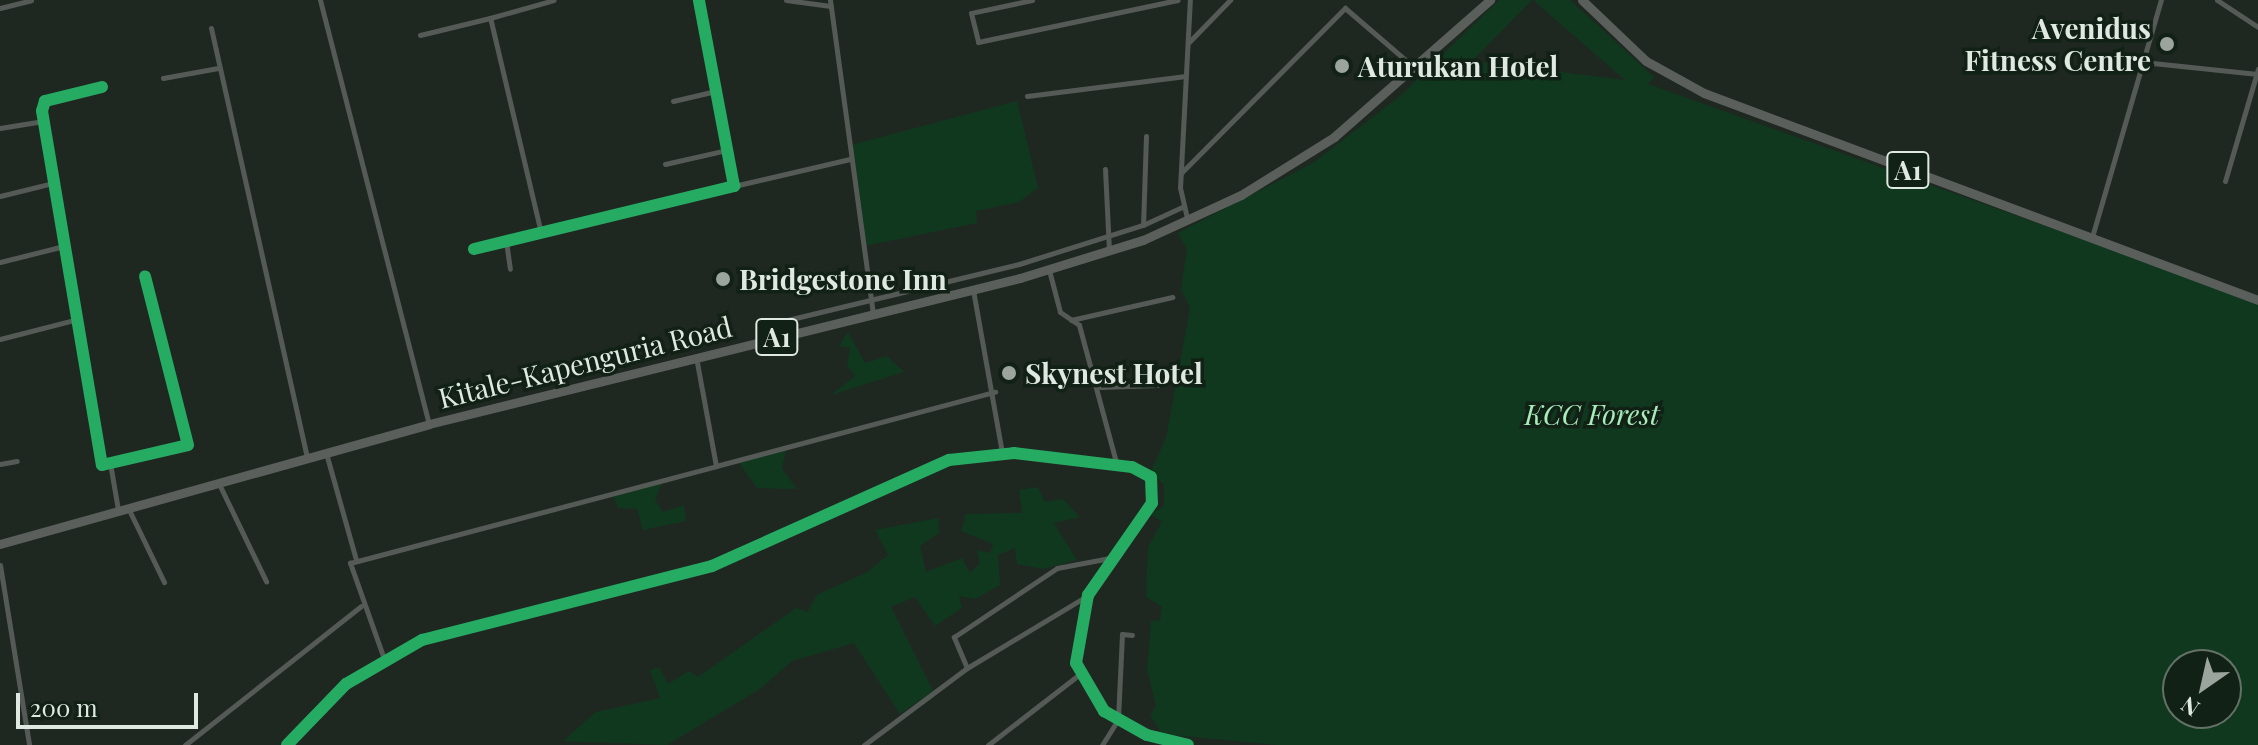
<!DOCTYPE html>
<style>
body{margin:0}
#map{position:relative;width:2258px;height:745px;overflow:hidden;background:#1e2821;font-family:"Playfair Display",serif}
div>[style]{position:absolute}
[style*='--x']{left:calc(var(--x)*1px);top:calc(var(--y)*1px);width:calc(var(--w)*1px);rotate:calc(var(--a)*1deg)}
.green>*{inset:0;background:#10381f}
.street>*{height:5px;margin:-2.5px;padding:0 2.5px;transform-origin:2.5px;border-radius:2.5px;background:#555a56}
.highway>*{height:9px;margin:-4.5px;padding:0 4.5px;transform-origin:4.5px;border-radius:4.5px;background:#5a5f5c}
.cycleway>*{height:12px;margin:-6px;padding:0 6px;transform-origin:6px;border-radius:6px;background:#26ab63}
.dots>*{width:22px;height:22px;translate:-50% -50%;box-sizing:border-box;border:4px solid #122116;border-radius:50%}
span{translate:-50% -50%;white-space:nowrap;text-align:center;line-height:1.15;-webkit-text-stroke:7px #122116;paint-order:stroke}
.shield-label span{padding:2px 6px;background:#122116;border:2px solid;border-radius:6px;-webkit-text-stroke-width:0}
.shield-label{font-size:26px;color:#dfe9e1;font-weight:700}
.poi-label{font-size:28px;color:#dfe9e1;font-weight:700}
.right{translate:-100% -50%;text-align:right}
.left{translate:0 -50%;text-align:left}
.street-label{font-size:28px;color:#dfe9e1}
.park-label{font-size:28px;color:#a7edba;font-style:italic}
.north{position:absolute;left:2162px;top:649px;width:80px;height:80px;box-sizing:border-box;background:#122116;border:2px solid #647167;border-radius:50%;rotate:214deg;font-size:22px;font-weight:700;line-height:32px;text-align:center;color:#dfe9e1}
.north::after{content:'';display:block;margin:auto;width:28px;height:36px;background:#9ba59e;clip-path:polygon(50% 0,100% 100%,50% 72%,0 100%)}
.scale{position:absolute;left:16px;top:693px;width:182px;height:36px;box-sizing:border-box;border:4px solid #dfe9e1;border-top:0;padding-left:10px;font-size:24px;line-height:28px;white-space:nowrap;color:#dfe9e1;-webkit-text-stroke:6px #122116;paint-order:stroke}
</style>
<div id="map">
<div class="green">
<div style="clip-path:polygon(evenodd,1499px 0,1532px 0,1472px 61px,1625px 80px,1533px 0,1570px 0,1654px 77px,1648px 84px,2258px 302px,2258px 745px,1276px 745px,1162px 734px,1150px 715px,1156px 706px,1147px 669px,1151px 621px,1160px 620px,1162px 607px,1146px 597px,1148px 547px,1162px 522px,1150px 514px,1164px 506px,1164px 485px,1151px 471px,1166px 438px,1190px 308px,1181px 289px,1187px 249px,1178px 233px,1313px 163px,1399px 97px,1499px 0,2178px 665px,2226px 665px,2226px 713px,2178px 713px,2178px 665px)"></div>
<div style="clip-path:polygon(1017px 101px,1038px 188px,1019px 202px,976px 211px,977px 223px,865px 246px,851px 145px)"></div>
<div style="clip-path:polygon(848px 332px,865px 363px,887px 356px,904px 372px,831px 395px,855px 376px,847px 365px,850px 348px,839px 346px)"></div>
<div style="clip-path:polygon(786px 450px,782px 468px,797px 489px,757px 488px,739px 463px)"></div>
<div style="clip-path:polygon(662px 482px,655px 500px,663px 512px,684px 505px,686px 521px,643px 530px,637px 509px,618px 508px,613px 496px)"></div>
<div style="clip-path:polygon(1038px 487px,1045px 502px,1063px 499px,1080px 517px,1054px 523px,1077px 560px,1043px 569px,1017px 564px,1015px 548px,998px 555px,1000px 585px,975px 599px,959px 596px,962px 608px,935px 626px,915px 597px,891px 607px,933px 691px,900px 714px,854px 643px,792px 661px,760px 689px,667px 745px,563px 741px,596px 712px,660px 698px,650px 670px,659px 667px,668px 684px,689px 671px,698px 677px,796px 608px,807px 612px,817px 595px,867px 572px,888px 555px,875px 530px,938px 518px,939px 533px,920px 546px,926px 572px,962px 558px,970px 573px,980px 563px,977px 550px,990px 553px,993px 544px,961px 531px,966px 514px,1022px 513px,1019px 490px)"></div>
</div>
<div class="street">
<div style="--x:320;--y:0;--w:438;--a:75.6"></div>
<div style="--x:786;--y:0;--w:45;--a:7.6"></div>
<div style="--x:830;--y:0;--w:318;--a:82.2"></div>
<div style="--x:1032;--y:0;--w:62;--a:168"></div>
<div style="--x:971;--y:13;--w:30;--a:76"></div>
<div style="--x:978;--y:42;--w:204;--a:-11.9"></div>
<div style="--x:2217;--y:0;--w:49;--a:33.4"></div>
<div style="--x:0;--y:8;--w:32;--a:-14"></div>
<div style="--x:211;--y:28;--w:441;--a:77.4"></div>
<div style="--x:420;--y:35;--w:72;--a:-13.7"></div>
<div style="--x:1189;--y:42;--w:59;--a:-45.7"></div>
<div style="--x:2143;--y:62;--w:116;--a:6"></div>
<div style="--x:163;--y:78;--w:56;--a:-10.3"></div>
<div style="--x:102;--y:87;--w:59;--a:166.2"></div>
<div style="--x:45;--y:101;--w:10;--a:107"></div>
<div style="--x:42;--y:111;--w:359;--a:80.4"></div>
<div style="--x:102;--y:465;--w:88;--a:-13.1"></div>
<div style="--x:188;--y:445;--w:174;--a:-104.3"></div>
<div style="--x:1027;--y:96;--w:160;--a:-7.2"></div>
<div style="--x:673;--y:101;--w:44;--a:-13.1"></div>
<div style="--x:0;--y:128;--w:44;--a:-9.2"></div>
<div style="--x:1146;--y:136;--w:89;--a:91.9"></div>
<div style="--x:1143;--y:225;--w:43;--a:-24.8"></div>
<div style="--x:665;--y:164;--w:64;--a:-12.7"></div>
<div style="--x:1105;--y:169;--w:81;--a:87.2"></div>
<div style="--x:1181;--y:173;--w:233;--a:-45.2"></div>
<div style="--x:1345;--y:8;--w:95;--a:40.7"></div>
<div style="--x:2225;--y:181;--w:117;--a:-73.6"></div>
<div style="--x:734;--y:186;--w:119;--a:-13.1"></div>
<div style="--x:0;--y:196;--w:55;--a:-13.8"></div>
<div style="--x:1187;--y:218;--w:31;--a:-103"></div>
<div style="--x:1180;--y:188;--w:188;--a:-87"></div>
<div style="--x:541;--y:233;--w:221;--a:-103.3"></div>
<div style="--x:490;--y:18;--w:66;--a:-15.7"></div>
<div style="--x:2092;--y:237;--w:247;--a:-73.8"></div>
<div style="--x:506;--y:241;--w:28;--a:82"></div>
<div style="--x:474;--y:249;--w:268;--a:-13.6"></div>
<div style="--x:734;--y:186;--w:189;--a:-100.7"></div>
<div style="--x:0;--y:262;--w:66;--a:-14"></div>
<div style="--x:1049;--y:270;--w:43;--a:75.3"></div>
<div style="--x:1060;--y:312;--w:23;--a:34"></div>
<div style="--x:1079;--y:325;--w:146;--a:74.9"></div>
<div style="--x:973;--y:290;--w:166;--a:79.9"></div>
<div style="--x:1071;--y:320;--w:104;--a:-12.8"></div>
<div style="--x:775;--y:323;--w:251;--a:-13.6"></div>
<div style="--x:1019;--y:264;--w:130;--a:-17.5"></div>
<div style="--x:0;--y:339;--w:76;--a:-14.4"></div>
<div style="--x:1100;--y:387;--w:57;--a:-2"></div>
<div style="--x:326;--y:453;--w:111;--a:74.3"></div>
<div style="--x:110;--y:463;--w:48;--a:80.3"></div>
<div style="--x:0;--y:464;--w:17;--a:-10"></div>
<div style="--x:716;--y:466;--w:289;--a:-14.9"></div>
<div style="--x:220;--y:486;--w:106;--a:64.2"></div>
<div style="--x:130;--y:512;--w:78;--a:64.1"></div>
<div style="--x:0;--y:565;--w:182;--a:80.8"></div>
<div style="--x:383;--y:656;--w:99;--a:-109.5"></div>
<div style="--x:350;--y:563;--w:379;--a:-14.8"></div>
<div style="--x:716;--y:466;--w:111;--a:-100.4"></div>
<div style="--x:967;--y:668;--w:34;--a:-113"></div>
<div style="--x:954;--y:637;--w:124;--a:-33.8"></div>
<div style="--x:1057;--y:568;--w:59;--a:-10.7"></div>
<div style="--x:185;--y:745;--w:224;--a:-38.3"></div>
<div style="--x:287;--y:745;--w:85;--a:-46"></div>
<div style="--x:346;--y:684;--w:88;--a:-30.1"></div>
<div style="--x:422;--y:640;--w:299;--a:-14.3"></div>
<div style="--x:712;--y:566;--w:260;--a:-24.1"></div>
<div style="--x:949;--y:460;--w:65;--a:-6.1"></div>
<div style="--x:1014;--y:453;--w:119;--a:6.8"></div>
<div style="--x:1132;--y:467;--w:21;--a:28"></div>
<div style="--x:1151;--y:477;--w:26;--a:88"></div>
<div style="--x:1152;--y:503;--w:112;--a:124.8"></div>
<div style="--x:1088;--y:595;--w:69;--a:100"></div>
<div style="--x:1076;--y:663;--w:56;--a:59.7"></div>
<div style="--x:1104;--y:711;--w:49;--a:29.2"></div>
<div style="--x:1147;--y:735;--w:42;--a:13.7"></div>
<div style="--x:864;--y:745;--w:129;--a:-36.8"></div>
<div style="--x:967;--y:668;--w:140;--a:-31"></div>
<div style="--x:988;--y:745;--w:116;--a:-37.7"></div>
<div style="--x:1102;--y:745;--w:31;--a:-58"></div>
<div style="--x:1118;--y:719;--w:85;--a:-87.3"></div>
<div style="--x:1122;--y:634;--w:10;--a:6"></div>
</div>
<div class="highway">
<div style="--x:1582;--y:0;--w:88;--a:43.6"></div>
<div style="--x:1646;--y:61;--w:66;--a:28.9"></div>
<div style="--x:1704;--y:93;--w:591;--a:20.49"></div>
<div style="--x:0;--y:544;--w:445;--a:-15.6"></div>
<div style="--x:429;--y:424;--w:609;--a:-13.88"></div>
<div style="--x:1020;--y:278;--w:129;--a:-17.2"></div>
<div style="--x:1143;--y:240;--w:108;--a:-24.7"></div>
<div style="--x:1241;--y:195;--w:110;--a:-31.9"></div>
<div style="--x:1334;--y:137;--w:208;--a:-41.3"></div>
</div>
<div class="cycleway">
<div style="--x:102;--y:87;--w:59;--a:166.2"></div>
<div style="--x:45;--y:101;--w:10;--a:107"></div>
<div style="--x:42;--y:111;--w:359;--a:80.4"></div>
<div style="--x:102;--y:465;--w:88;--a:-13.1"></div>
<div style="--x:188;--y:445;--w:174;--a:-104.3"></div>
<div style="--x:474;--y:249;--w:268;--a:-13.6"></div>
<div style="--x:734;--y:186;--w:189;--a:-100.7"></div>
<div style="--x:287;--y:745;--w:85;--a:-46"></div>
<div style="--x:346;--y:684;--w:88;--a:-30.1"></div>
<div style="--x:422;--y:640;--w:299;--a:-14.3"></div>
<div style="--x:712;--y:566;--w:260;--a:-24.1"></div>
<div style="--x:949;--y:460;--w:65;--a:-6.1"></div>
<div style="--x:1014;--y:453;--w:119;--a:6.8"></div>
<div style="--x:1132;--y:467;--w:21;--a:28"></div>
<div style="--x:1151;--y:477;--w:26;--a:88"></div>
<div style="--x:1152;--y:503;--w:112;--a:124.8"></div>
<div style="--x:1088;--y:595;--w:69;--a:100"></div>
<div style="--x:1076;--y:663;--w:56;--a:59.7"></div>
<div style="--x:1104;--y:711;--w:49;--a:29.2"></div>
<div style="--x:1147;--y:735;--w:42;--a:13.7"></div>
</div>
<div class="dots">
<div style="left:2167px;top:44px;background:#9ba59e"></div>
<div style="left:1342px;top:66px;background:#9ba59e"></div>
<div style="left:723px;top:279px;background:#9ba59e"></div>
<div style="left:1009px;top:373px;background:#9ba59e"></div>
</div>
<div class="shield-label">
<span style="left:1908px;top:170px">A1</span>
<span style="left:777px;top:337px">A1</span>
</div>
<div class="poi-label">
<span class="right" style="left:2151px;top:44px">Avenidus<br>Fitness Centre</span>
<span class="left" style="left:1358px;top:66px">Aturukan Hotel</span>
<span class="left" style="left:739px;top:279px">Bridgestone Inn</span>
<span class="left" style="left:1025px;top:373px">Skynest Hotel</span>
</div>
<div class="street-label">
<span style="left:585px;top:362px;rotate:-14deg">Kitale-Kapenguria Road</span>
</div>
<div class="park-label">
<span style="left:1592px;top:414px">KCC Forest</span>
</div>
<div class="north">N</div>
<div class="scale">200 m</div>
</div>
